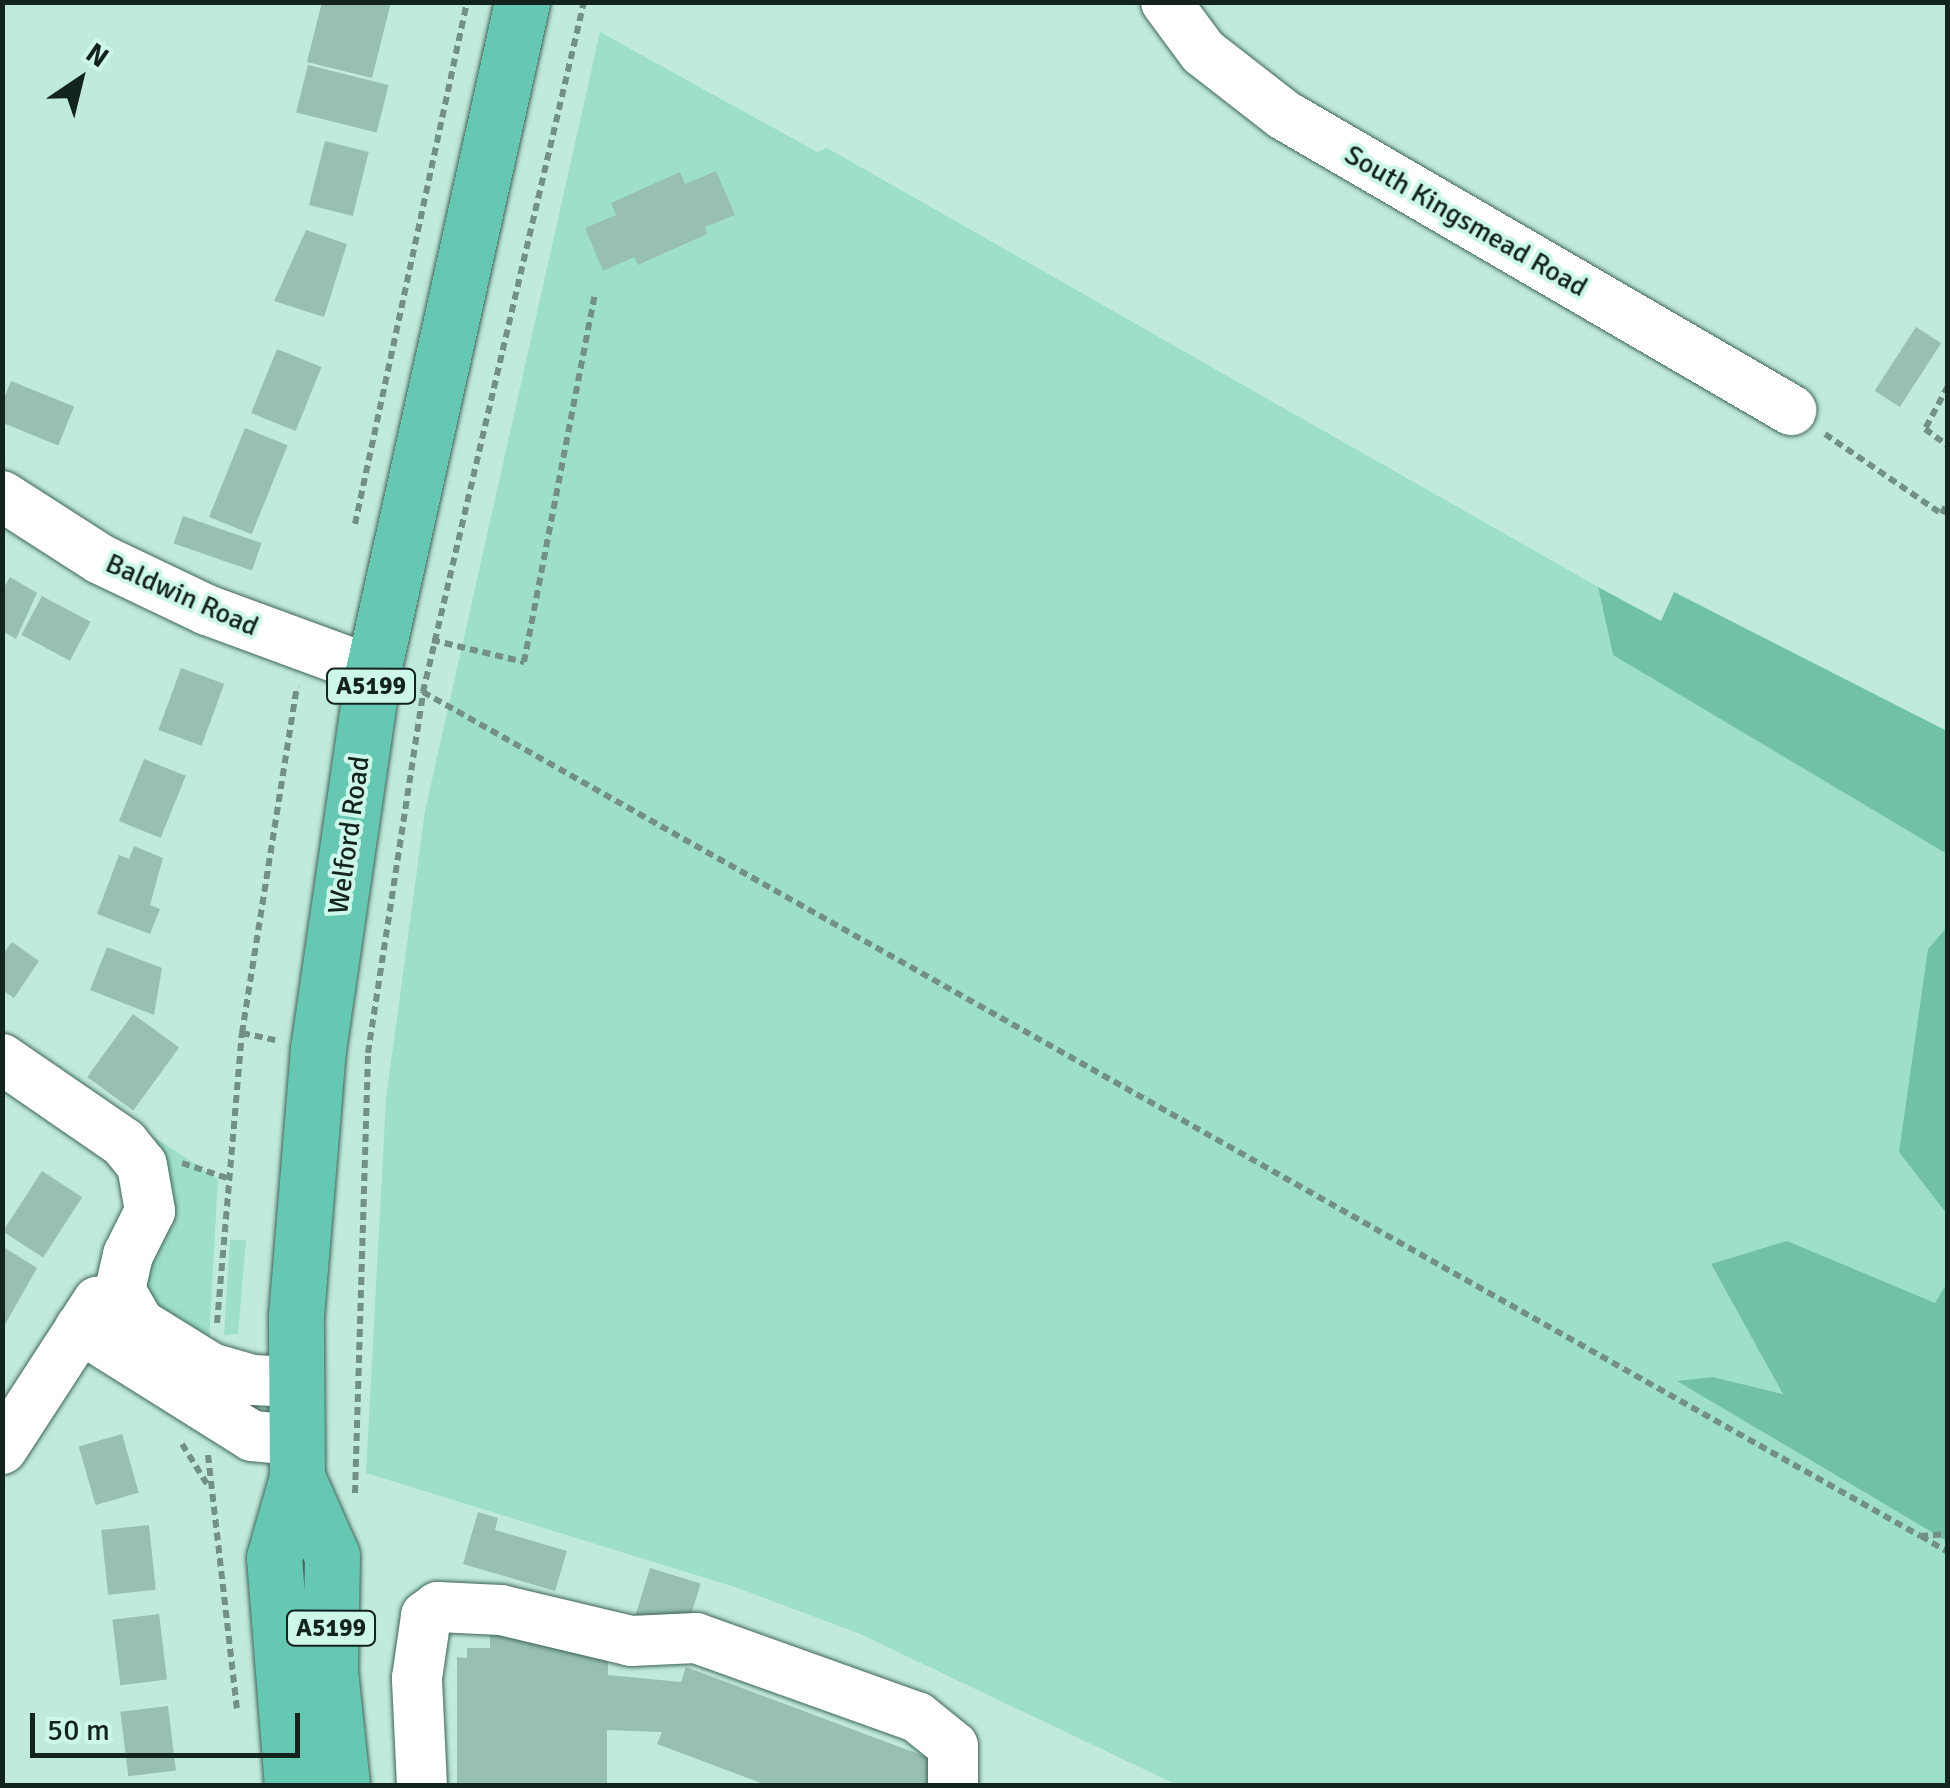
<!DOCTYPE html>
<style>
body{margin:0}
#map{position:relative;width:1950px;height:1788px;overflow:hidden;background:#c0eadb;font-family:Signika,sans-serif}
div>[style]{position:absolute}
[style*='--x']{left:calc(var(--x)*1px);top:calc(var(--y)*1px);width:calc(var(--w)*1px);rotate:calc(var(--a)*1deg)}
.green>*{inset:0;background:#9edfc9}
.forest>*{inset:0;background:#70c1a7}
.building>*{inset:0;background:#98c0b2;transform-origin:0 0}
.path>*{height:6px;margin-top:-3px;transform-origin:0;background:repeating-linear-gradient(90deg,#729086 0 8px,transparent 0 13px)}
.roads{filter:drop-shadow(0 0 2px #3e6457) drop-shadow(0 0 2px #3e6457)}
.minor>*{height:50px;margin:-25px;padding:0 25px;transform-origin:25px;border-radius:25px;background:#fff}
.major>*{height:55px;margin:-27.5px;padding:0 27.5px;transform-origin:27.5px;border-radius:27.5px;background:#66c8b3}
span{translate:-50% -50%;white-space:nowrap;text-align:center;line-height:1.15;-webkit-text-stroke:8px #cdf7e8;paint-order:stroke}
.shield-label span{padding:2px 8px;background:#cdf7e8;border:2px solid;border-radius:8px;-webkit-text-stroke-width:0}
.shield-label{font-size:25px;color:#13231e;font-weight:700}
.street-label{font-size:28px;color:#13231e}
.frame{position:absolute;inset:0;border:5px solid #13231e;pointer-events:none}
.north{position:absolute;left:30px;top:30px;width:100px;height:100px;-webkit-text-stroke:8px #cdf7e8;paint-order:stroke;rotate:35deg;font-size:28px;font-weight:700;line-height:40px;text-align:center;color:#13231e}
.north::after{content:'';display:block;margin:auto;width:35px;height:45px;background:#13231e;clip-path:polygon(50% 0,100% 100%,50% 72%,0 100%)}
.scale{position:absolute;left:30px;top:1713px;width:270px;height:45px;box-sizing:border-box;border:5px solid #13231e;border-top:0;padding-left:12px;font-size:30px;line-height:35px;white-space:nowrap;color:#13231e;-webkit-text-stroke:8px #cdf7e8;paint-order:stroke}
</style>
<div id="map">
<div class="green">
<div style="clip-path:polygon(evenodd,600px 32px,817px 152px,827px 148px,1598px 587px,1613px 655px,1947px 854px,1947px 927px,1928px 949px,1947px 1009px,1947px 1785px,1177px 1785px,858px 1633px,738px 1588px,366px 1473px,386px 1099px,425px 811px,600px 32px,1788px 1241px,1850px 1457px,1713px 1377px,1784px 1394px,1711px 1265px,1788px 1241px)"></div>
<div style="clip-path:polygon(154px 1137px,218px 1179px,209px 1340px,194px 1338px,143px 1292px,171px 1190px)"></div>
<div style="clip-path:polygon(230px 1240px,246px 1240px,238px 1334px,224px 1335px)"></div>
</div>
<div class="forest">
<div style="clip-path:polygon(1598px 587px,1661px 621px,1674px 592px,1947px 731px,1947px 854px,1613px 655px)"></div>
<div style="clip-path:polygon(1947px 927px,1947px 1214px,1899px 1152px,1928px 949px)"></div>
<div style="clip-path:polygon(1787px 1241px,1935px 1303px,1947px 1283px,1947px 1541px,1677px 1381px,1713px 1377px,1783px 1394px,1711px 1264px)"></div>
</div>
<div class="building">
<div style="clip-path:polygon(322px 2px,391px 2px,372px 78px,307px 62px)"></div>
<div style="left:308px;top:65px;width:83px;height:49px;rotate:14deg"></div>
<div style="left:325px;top:141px;width:45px;height:66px;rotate:14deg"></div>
<div style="clip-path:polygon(716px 171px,735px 215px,705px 227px,707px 234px,638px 265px,634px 257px,603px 271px,585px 228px,616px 215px,611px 203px,680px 172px,685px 184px)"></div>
<div style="clip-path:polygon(306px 230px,347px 244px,324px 317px,274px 301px)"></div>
<div style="left:1916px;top:327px;width:30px;height:76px;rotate:33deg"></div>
<div style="left:277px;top:349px;width:48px;height:69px;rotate:22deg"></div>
<div style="left:11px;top:381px;width:68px;height:42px;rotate:22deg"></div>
<div style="left:245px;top:428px;width:46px;height:96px;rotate:22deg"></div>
<div style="left:183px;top:516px;width:83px;height:29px;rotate:19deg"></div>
<div style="clip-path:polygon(10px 577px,37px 593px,16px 639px,2px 631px,2px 591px)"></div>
<div style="left:42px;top:596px;width:55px;height:44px;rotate:28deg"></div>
<div style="left:181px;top:668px;width:46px;height:66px;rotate:20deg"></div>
<div style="left:144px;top:759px;width:45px;height:67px;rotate:22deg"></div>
<div style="clip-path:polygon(134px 846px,163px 858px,150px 905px,160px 909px,150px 934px,97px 914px,119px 855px,129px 859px)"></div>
<div style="clip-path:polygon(12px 942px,39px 961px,14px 998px,2px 990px,2px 955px)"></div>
<div style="clip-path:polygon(107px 947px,162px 968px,154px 1015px,90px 990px)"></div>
<div style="left:133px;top:1014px;width:57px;height:78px;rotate:36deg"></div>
<div style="left:42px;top:1171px;width:48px;height:72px;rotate:33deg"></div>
<div style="clip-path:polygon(2px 1246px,37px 1268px,2px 1330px)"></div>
<div style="left:122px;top:1434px;width:61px;height:45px;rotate:74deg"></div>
<div style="clip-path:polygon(478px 1512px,498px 1518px,495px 1530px,567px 1551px,555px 1591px,463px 1564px)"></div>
<div style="left:149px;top:1525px;width:65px;height:48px;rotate:84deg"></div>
<div style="left:650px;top:1568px;width:53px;height:49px;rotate:17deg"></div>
<div style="left:159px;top:1614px;width:66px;height:47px;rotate:83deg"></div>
<div style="clip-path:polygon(490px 1627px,608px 1660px,608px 1675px,681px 1682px,686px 1667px,948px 1765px,941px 1786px,769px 1786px,657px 1744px,662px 1732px,607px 1730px,607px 1786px,457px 1786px,457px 1657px,467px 1658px,467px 1648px,490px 1648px)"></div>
<div style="left:168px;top:1706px;width:65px;height:48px;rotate:83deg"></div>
</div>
<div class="path">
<div style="--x:1948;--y:386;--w:49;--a:118.1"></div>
<div style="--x:1925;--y:429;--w:29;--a:36"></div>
<div style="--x:1825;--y:434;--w:142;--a:34.4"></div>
<div style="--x:1942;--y:514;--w:14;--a:-65"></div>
<div style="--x:355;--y:524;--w:534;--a:-77.89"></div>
<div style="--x:432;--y:640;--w:95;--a:13.4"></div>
<div style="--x:524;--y:662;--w:372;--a:-79.1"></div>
<div style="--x:423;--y:692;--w:1719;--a:29.41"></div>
<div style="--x:1920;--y:1536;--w:28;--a:-4"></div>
<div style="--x:242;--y:1033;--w:34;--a:12"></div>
<div style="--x:182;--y:1163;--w:47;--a:18.4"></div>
<div style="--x:217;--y:1323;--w:291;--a:-85.1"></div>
<div style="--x:242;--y:1033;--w:351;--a:-81"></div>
<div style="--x:182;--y:1444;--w:47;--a:58"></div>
<div style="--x:208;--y:1455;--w:258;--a:83.5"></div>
<div style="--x:355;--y:1493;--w:440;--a:-88.3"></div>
<div style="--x:368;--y:1053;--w:365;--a:-81.3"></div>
<div style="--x:423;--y:692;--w:709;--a:-76.87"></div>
<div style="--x:1921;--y:1536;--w:31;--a:31"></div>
</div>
<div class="roads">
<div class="minor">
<div style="--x:1166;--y:2;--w:62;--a:53.5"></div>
<div style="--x:1203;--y:52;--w:103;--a:37.9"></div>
<div style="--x:1284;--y:115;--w:587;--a:30.19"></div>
<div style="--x:2;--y:496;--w:117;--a:32.7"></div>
<div style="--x:100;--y:559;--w:119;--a:25.5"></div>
<div style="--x:207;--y:610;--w:177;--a:20.2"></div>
<div style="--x:2;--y:1059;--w:148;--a:34.5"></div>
<div style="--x:124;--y:1143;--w:28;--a:51"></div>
<div style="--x:142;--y:1165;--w:47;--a:80.1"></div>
<div style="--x:150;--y:1211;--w:49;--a:116.6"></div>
<div style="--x:128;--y:1255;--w:36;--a:103"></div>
<div style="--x:120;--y:1290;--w:39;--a:60"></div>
<div style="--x:140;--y:1324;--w:84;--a:31.8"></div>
<div style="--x:211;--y:1368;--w:43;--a:16.3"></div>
<div style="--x:252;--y:1380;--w:44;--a:2.6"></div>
<div style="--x:80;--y:1328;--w:203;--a:32.1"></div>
<div style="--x:252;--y:1436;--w:44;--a:5.2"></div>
<div style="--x:2;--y:1449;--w:176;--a:-57"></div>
<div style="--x:422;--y:1786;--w:108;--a:-92.7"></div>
<div style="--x:417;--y:1678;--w:63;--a:-81.7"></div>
<div style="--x:426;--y:1616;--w:15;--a:-37"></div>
<div style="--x:438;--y:1607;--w:63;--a:2.7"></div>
<div style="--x:501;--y:1610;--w:134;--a:13.4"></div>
<div style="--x:631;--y:1641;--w:65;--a:-2.6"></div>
<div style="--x:696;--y:1638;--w:235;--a:19.7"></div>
<div style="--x:917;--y:1717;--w:46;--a:38.9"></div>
<div style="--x:953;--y:1746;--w:40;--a:90"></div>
</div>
<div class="major">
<div style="--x:297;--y:1477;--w:86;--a:66.1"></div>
<div style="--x:332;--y:1556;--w:115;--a:91"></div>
<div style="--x:330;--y:1671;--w:116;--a:84"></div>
<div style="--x:292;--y:1786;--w:229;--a:-94.5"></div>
<div style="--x:274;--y:1558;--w:84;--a:-74.1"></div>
<div style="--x:297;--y:1477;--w:161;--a:-90.4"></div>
<div style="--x:296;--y:1316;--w:268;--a:-85.3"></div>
<div style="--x:318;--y:1049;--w:382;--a:-81.7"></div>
<div style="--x:373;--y:671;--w:685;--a:-77.44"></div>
</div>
</div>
<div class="shield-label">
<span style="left:371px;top:686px">A5199</span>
<span style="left:331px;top:1628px">A5199</span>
</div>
<div class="street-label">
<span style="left:1466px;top:221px;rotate:30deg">South Kingsmead Road</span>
<span style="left:182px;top:595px;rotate:24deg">Baldwin Road</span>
<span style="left:349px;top:835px;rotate:-82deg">Welford Road</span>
</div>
<div class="frame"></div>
<div class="north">N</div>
<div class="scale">50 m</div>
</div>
